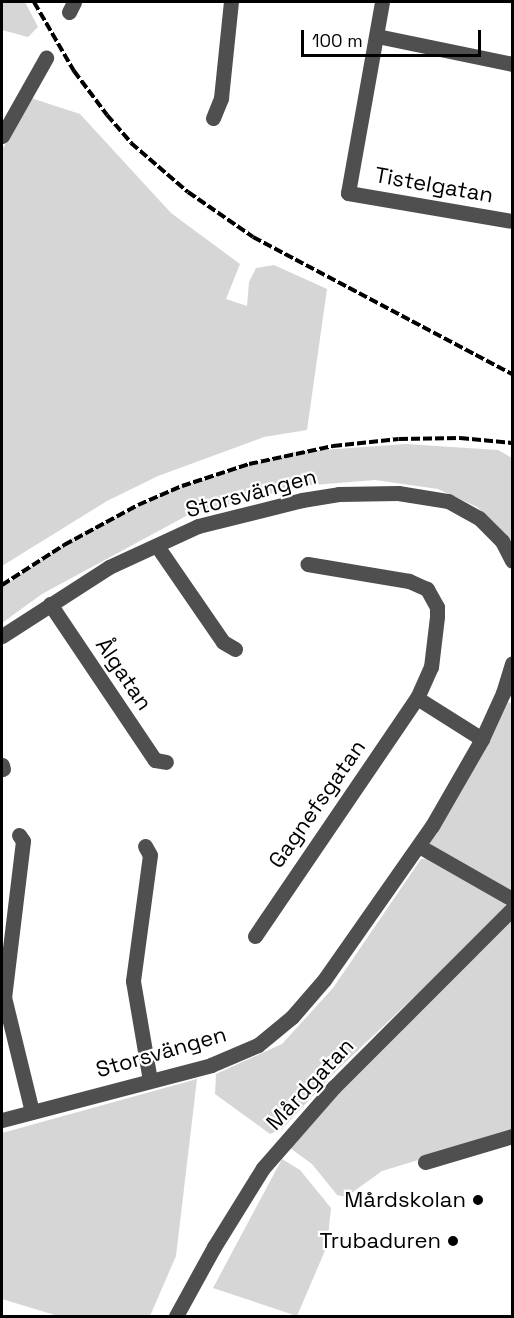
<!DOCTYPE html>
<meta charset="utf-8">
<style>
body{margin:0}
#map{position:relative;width:514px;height:1318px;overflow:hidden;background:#fff;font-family:"Space Grotesk",sans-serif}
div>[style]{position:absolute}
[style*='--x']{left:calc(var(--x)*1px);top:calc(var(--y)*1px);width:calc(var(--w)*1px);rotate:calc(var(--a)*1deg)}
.green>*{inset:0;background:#d6d6d6}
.minor>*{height:15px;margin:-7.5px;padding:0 7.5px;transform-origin:7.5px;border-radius:7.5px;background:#4f4f4f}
.rail>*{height:4px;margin-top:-2px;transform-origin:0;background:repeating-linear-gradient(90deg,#000 0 9px,transparent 0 12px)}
.dots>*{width:16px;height:16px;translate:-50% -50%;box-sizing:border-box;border:3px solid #fff;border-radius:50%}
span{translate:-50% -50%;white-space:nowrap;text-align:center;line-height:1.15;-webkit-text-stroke:4.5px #fff;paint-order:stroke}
.street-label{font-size:22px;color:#000}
.poi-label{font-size:22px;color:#000}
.right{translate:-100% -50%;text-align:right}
.frame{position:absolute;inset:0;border:3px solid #000;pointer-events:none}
.scale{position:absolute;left:301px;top:30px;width:180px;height:27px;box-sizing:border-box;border:3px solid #000;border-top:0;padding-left:8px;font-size:18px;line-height:21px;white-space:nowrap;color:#000;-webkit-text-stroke:4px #fff;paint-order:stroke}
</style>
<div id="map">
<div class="green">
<div style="clip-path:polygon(2px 2px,25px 2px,38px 27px,28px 37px,2px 30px)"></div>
<div style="clip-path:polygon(31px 98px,80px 114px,171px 213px,240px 264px,226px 299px,247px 306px,249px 282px,256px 268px,274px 265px,327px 289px,307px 430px,264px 437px,158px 476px,107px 501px,2px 566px,2px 150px)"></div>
<div style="clip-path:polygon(406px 444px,498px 450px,512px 458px,512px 550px,506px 536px,477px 507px,438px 489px,375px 480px,301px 486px,188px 515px,42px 594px,2px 623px,2px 587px,67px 541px,175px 488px,294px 452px)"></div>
<div style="clip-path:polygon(505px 700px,512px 704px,512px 893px,432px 849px,429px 840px)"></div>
<div style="clip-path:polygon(431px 858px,505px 900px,506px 910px,337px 1070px,282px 1129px,270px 1134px,215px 1094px,216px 1074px,282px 1044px,333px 988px,421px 859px)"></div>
<div style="clip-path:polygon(512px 915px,512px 1132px,382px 1171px,346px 1197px,337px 1195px,312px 1164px,290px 1148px,348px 1082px)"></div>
<div style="clip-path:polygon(197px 1079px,176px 1256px,150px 1316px,58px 1316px,2px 1299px,2px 1133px)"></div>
<div style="clip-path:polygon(282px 1159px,300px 1170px,331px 1208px,327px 1246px,297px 1316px,213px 1288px)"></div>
</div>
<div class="minor">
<div style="--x:382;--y:2;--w:194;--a:100.1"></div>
<div style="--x:348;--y:193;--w:166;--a:9.7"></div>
<div style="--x:69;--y:12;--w:11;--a:-63"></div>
<div style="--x:377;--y:36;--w:138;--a:11.7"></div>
<div style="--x:213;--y:118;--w:22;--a:-68"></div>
<div style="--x:221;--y:98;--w:97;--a:-84.1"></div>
<div style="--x:2;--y:136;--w:90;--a:-60.6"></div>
<div style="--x:157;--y:546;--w:116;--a:55.5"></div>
<div style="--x:223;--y:642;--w:14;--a:30"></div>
<div style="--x:50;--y:604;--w:188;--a:56.1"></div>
<div style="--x:155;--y:760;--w:11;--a:10"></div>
<div style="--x:2;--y:636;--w:127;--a:-32.8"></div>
<div style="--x:109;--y:567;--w:98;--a:-24.7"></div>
<div style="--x:198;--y:526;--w:107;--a:-14"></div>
<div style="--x:302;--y:500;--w:37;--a:-9"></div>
<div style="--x:339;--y:494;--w:59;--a:-1"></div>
<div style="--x:398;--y:493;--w:51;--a:9.1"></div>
<div style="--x:448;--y:501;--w:35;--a:29"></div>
<div style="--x:479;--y:518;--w:33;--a:45"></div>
<div style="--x:502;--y:541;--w:22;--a:63"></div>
<div style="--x:417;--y:698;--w:77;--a:32.2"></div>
<div style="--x:2;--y:765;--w:4;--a:76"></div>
<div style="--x:19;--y:835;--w:7;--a:56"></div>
<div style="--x:23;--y:841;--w:157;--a:96.9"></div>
<div style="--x:4;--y:997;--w:118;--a:76.3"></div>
<div style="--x:145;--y:846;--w:10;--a:61"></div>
<div style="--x:150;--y:855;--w:127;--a:97.7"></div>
<div style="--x:133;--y:981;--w:100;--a:80.3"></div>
<div style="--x:419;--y:846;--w:107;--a:29.7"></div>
<div style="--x:255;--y:936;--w:288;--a:-55.8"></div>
<div style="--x:417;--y:698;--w:34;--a:-66"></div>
<div style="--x:431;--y:667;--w:50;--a:-83.2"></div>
<div style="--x:437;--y:617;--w:10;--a:-90"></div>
<div style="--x:437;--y:607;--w:21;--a:-119"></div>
<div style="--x:427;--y:589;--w:20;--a:-156"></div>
<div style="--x:409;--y:581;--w:103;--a:-170.5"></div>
<div style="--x:2;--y:1120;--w:216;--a:-14.7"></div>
<div style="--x:211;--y:1065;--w:51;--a:-23.1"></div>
<div style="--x:258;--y:1045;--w:44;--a:-39.5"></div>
<div style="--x:292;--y:1017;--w:49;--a:-49.1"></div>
<div style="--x:324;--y:980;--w:188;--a:-55"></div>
<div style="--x:432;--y:826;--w:100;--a:-60.1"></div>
<div style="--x:482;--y:739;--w:51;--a:-65.5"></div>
<div style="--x:503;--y:693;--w:31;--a:-73"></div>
<div style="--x:425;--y:1162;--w:91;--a:-16.6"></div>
<div style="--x:176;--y:1316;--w:79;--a:-61.2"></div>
<div style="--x:214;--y:1247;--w:93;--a:-58.2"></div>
<div style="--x:263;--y:1168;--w:108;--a:-48.8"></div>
<div style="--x:334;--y:1087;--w:252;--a:-45"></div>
</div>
<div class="rail">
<div style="--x:34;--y:2;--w:80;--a:59.9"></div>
<div style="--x:74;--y:71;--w:55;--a:53.1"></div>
<div style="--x:107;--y:115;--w:37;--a:49"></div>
<div style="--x:131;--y:143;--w:75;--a:40.7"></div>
<div style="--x:188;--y:192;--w:79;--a:34.7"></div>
<div style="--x:253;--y:237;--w:293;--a:27.9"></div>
<div style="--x:2;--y:585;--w:74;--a:-32.8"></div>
<div style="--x:64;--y:545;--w:84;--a:-28.4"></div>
<div style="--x:138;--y:505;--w:48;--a:-23.4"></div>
<div style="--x:182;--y:486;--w:71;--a:-18.2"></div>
<div style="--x:249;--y:464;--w:86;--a:-12.1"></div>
<div style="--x:333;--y:446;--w:66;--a:-6.1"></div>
<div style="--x:399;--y:439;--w:61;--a:-0.9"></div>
<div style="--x:460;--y:438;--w:52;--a:5.5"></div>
</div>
<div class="dots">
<div style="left:478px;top:1200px;background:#000"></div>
<div style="left:453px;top:1241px;background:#000"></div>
</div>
<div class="street-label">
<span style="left:434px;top:185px;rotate:10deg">Tistelgatan</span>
<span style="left:251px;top:493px;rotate:-15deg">Storsvängen</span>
<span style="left:124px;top:674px;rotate:56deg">Ålgatan</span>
<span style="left:317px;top:804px;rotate:-55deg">Gagnefsgatan</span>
<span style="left:161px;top:1052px;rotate:-16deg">Storsvängen</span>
<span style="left:310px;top:1084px;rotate:-47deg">Mårdgatan</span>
</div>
<div class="poi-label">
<span class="right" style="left:466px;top:1200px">Mårdskolan</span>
<span class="right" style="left:441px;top:1241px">Trubaduren</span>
</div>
<div class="frame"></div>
<div class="scale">100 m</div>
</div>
